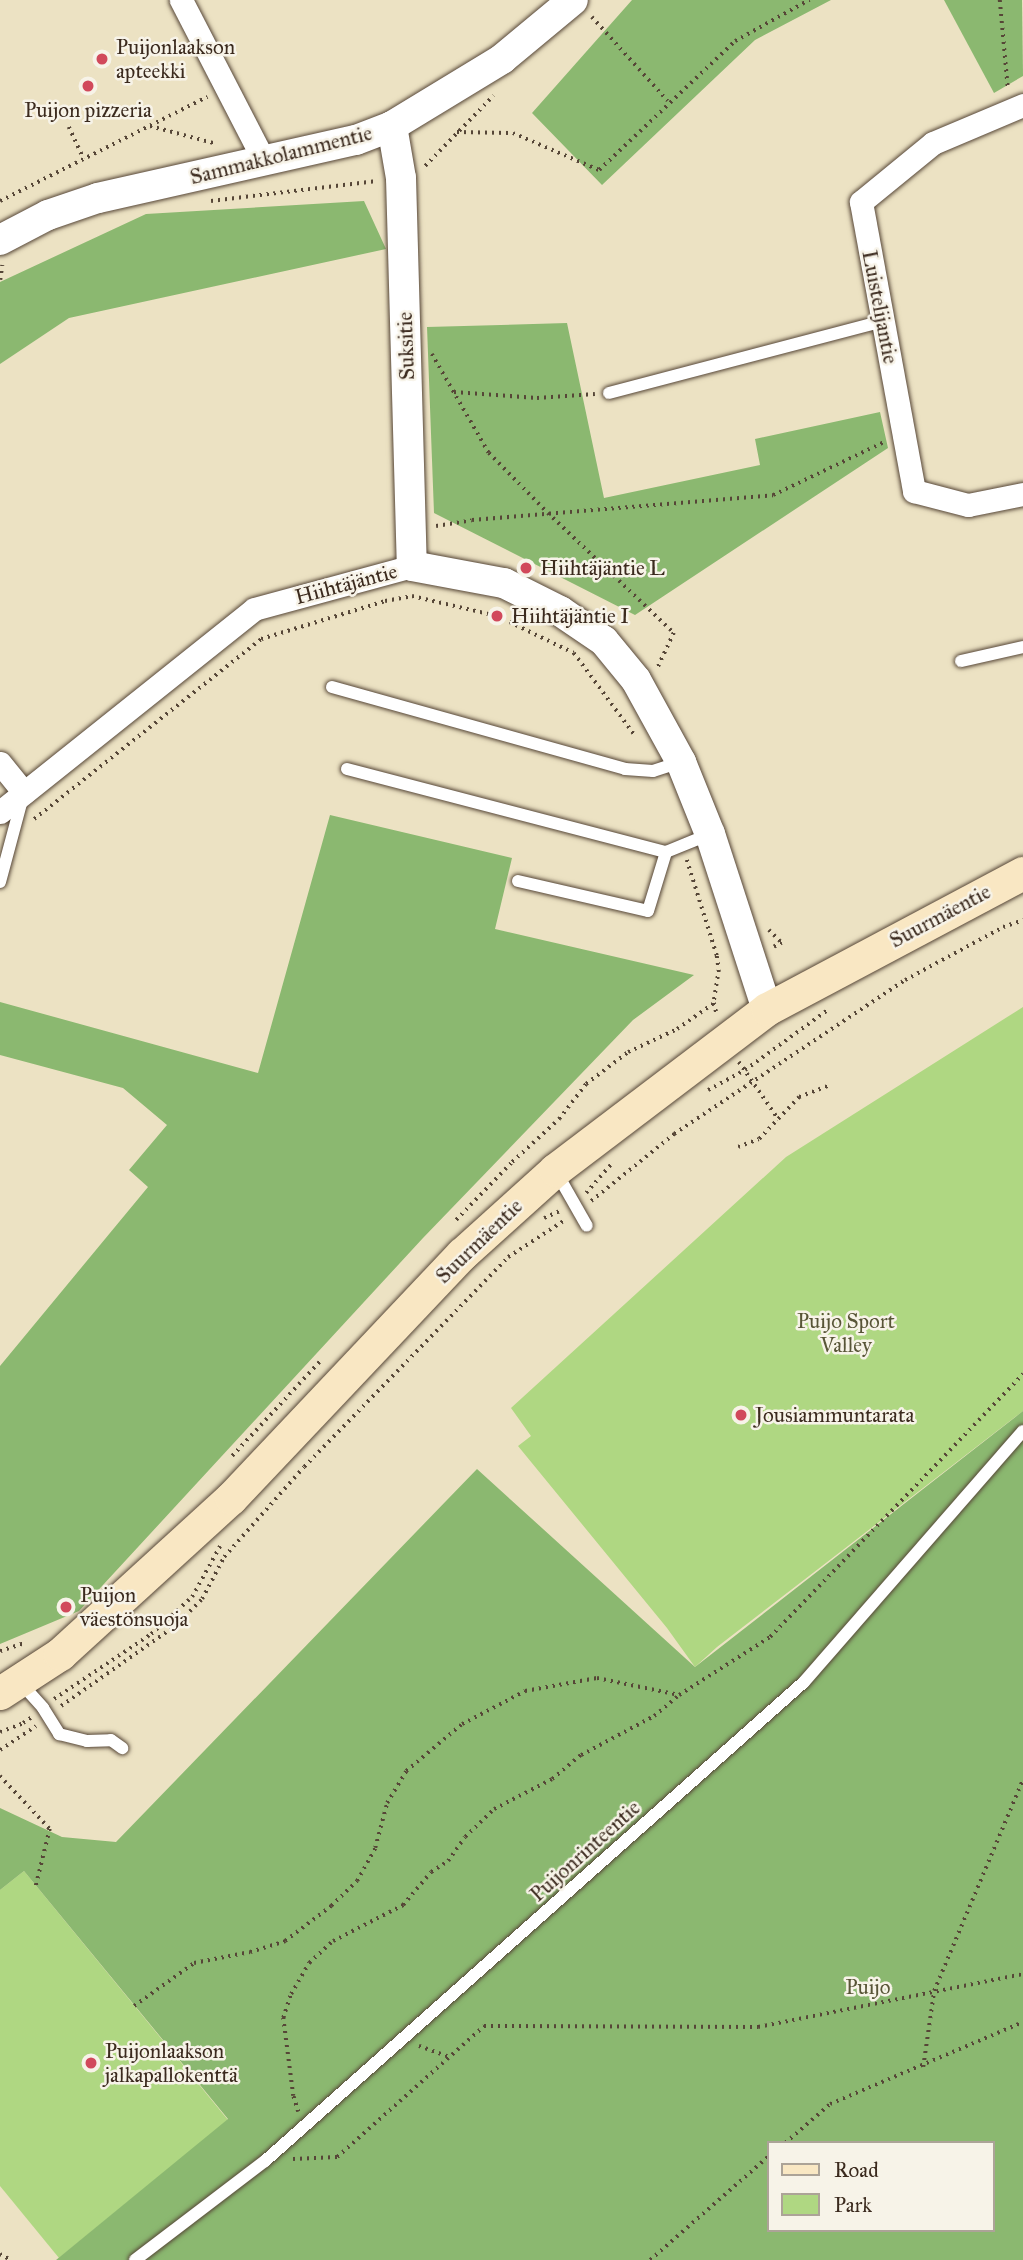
<!DOCTYPE html>
<meta charset="utf-8">
<style>
body{margin:0}
#map{position:relative;width:1023px;height:2260px;overflow:hidden;background:#ece2c3;font-family:"IM FELL Great Primer",serif}
div>[style]{position:absolute}
[style*='--x']{left:calc(var(--x)*1px);top:calc(var(--y)*1px);width:calc(var(--w)*1px);rotate:calc(var(--a)*1deg)}
.green>*{inset:0;background:#afd782}
.forest>*{inset:0;background:#8bb870}
.path>*{height:3.5px;margin-top:-1.75px;transform-origin:0;background:repeating-linear-gradient(90deg,#564637 0 2px,transparent 0 7px)}
.roads{filter:drop-shadow(0 0 2px #564637) drop-shadow(0 0 2px #564637)}
.service>*{height:12px;margin:-6px;padding:0 6px;transform-origin:6px;border-radius:6px;background:#fff}
.minor>*{height:23px;margin:-11.5px;padding:0 11.5px;transform-origin:11.5px;border-radius:11.5px;background:#fff}
.tertiary>*{height:30px;margin:-15px;padding:0 15px;transform-origin:15px;border-radius:15px;background:#fff}
.secondary>*{height:33px;margin:-16.5px;padding:0 16.5px;transform-origin:16.5px;border-radius:16.5px;background:#f9e7c3}
.dots>*{width:19px;height:19px;translate:-50% -50%;box-sizing:border-box;border:4px solid #f7f3e8;border-radius:50%}
span{translate:-50% -50%;white-space:nowrap;text-align:center;line-height:1.15;-webkit-text-stroke:5px #f7f3e8;paint-order:stroke}
.poi-label{font-size:21px;color:#3b2a1e}
.left{translate:0 -50%;text-align:left}
.street-label{font-size:21px;color:#3b2a1e}
.park-label{font-size:21px;color:#585537}
.legend{position:absolute;left:767px;top:2141px;width:228px;height:91px;box-sizing:border-box;background:#f7f3e8;border:2px solid #aca397;margin:0;padding:9px 12px;list-style:none;font-size:21px;color:#3b2a1e}
.legend li{display:flex;align-items:center;gap:14px;height:35px}
.legend b{width:35px;border:2px solid #aca397}
</style>
<div id="map">
<div class="green">
<div style="clip-path:polygon(1023px 1007px,1023px 1411px,717px 1647px,695px 1667px,667px 1628px,518px 1446px,531px 1436px,511px 1408px,786px 1157px)"></div>
<div style="clip-path:polygon(24px 1871px,228px 2120px,59px 2258px,0 2186px,0 1890px)"></div>
</div>
<div class="forest">
<div style="clip-path:polygon(632px 0,831px 0,755px 40px,602px 185px,532px 113px)"></div>
<div style="clip-path:polygon(944px 0,1022px 0,1023px 76px,994px 93px)"></div>
<div style="clip-path:polygon(364px 201px,386px 249px,69px 318px,0 364px,0 282px,146px 214px)"></div>
<div style="clip-path:polygon(567px 323px,604px 498px,760px 465px,755px 439px,880px 412px,888px 448px,635px 615px,434px 513px,427px 327px)"></div>
<div style="clip-path:polygon(330px 815px,512px 858px,495px 929px,694px 975px,633px 1020px,423px 1238px,79px 1611px,0 1644px,0 1366px,148px 1187px,129px 1170px,167px 1125px,123px 1088px,0 1055px,0 1002px,258px 1073px)"></div>
<div style="clip-path:polygon(evenodd,1023px 1411px,1023px 2260px,56px 2260px,228px 2119px,24px 1871px,0 1890px,0 1808px,62px 1837px,116px 1842px,477px 1469px,695px 1667px,1023px 1411px,769px 2143px,993px 2143px,993px 2230px,769px 2230px,769px 2143px)"></div>
</div>
<div class="path">
<div style="--x:1000;--y:0;--w:88;--a:84.8"></div>
<div style="--x:592;--y:17;--w:113;--a:47.9"></div>
<div style="--x:150;--y:126;--w:69;--a:15"></div>
<div style="--x:69;--y:127;--w:35;--a:65"></div>
<div style="--x:457;--y:132;--w:56;--a:1"></div>
<div style="--x:513;--y:133;--w:94;--a:23.3"></div>
<div style="--x:599;--y:170;--w:187;--a:-43.5"></div>
<div style="--x:735;--y:41;--w:85;--a:-29"></div>
<div style="--x:425;--y:166;--w:98;--a:-45.8"></div>
<div style="--x:0;--y:201;--w:232;--a:-26.7"></div>
<div style="--x:211;--y:201;--w:167;--a:-6.9"></div>
<div style="--x:0;--y:280;--w:15;--a:-82"></div>
<div style="--x:432;--y:354;--w:114;--a:60.1"></div>
<div style="--x:489;--y:453;--w:84;--a:45.5"></div>
<div style="--x:548;--y:513;--w:174;--a:43.6"></div>
<div style="--x:674;--y:633;--w:40;--a:115"></div>
<div style="--x:454;--y:392;--w:83;--a:4.1"></div>
<div style="--x:537;--y:398;--w:58;--a:-3.9"></div>
<div style="--x:436;--y:526;--w:36;--a:-9"></div>
<div style="--x:472;--y:520;--w:302;--a:-4.7"></div>
<div style="--x:773;--y:495;--w:123;--a:-25.5"></div>
<div style="--x:34;--y:819;--w:290;--a:-38.4"></div>
<div style="--x:261;--y:639;--w:130;--a:-17"></div>
<div style="--x:385;--y:601;--w:27;--a:-10"></div>
<div style="--x:412;--y:596;--w:87;--a:13.2"></div>
<div style="--x:497;--y:616;--w:85;--a:25.7"></div>
<div style="--x:574;--y:653;--w:101;--a:53.5"></div>
<div style="--x:687;--y:860;--w:101;--a:72.6"></div>
<div style="--x:717;--y:956;--w:14;--a:82"></div>
<div style="--x:719;--y:970;--w:33;--a:99"></div>
<div style="--x:714;--y:1003;--w:12;--a:76"></div>
<div style="--x:769;--y:930;--w:18;--a:45"></div>
<div style="--x:782;--y:943;--w:9;--a:153"></div>
<div style="--x:739;--y:1062;--w:70;--a:55.4"></div>
<div style="--x:708;--y:1090;--w:42;--a:-28.4"></div>
<div style="--x:745;--y:1070;--w:104;--a:-36"></div>
<div style="--x:738;--y:1147;--w:22;--a:-21"></div>
<div style="--x:759;--y:1139;--w:58;--a:-46.4"></div>
<div style="--x:799;--y:1097;--w:33;--a:-21"></div>
<div style="--x:586;--y:1193;--w:41;--a:-48.9"></div>
<div style="--x:591;--y:1201;--w:107;--a:-38.9"></div>
<div style="--x:674;--y:1134;--w:278;--a:-33.7"></div>
<div style="--x:905;--y:980;--w:111;--a:-28.4"></div>
<div style="--x:1003;--y:927;--w:21;--a:-19"></div>
<div style="--x:544;--y:1218;--w:17;--a:-24"></div>
<div style="--x:456;--y:1220;--w:81;--a:-46"></div>
<div style="--x:512;--y:1162;--w:64;--a:-42.5"></div>
<div style="--x:559;--y:1119;--w:44;--a:-52.4"></div>
<div style="--x:586;--y:1084;--w:53;--a:-37.3"></div>
<div style="--x:628;--y:1052;--w:54;--a:-25.1"></div>
<div style="--x:677;--y:1029;--w:45;--a:-35.1"></div>
<div style="--x:232;--y:1456;--w:132;--a:-47.1"></div>
<div style="--x:0;--y:1651;--w:25;--a:-18"></div>
<div style="--x:54;--y:1699;--w:117;--a:-33.8"></div>
<div style="--x:151;--y:1634;--w:55;--a:-42.1"></div>
<div style="--x:192;--y:1597;--w:58;--a:-61.2"></div>
<div style="--x:61;--y:1706;--w:139;--a:-35.1"></div>
<div style="--x:175;--y:1626;--w:38;--a:-45"></div>
<div style="--x:202;--y:1599;--w:47;--a:-62.4"></div>
<div style="--x:224;--y:1557;--w:120;--a:-48.4"></div>
<div style="--x:304;--y:1467;--w:293;--a:-45.8"></div>
<div style="--x:508;--y:1257;--w:68;--a:-33"></div>
<div style="--x:0;--y:1732;--w:25;--a:-21"></div>
<div style="--x:23;--y:1723;--w:11;--a:-34"></div>
<div style="--x:0;--y:1750;--w:43;--a:-33.7"></div>
<div style="--x:0;--y:1776;--w:73;--a:46.7"></div>
<div style="--x:50;--y:1829;--w:59;--a:103.8"></div>
<div style="--x:134;--y:2006;--w:74;--a:-35.6"></div>
<div style="--x:194;--y:1963;--w:57;--a:-11.1"></div>
<div style="--x:250;--y:1952;--w:37;--a:-17"></div>
<div style="--x:285;--y:1941;--w:58;--a:-37.3"></div>
<div style="--x:331;--y:1906;--w:36;--a:-44"></div>
<div style="--x:357;--y:1881;--w:38;--a:-61"></div>
<div style="--x:375;--y:1848;--w:47;--a:-75.1"></div>
<div style="--x:387;--y:1803;--w:37;--a:-59"></div>
<div style="--x:406;--y:1771;--w:73;--a:-40"></div>
<div style="--x:462;--y:1724;--w:71;--a:-27.6"></div>
<div style="--x:525;--y:1691;--w:73;--a:-10.2"></div>
<div style="--x:597;--y:1678;--w:84;--a:11.7"></div>
<div style="--x:419;--y:2046;--w:32;--a:20"></div>
<div style="--x:923;--y:2067;--w:77;--a:-81.8"></div>
<div style="--x:934;--y:1991;--w:230;--a:-67.2"></div>
<div style="--x:298;--y:2112;--w:17;--a:-107"></div>
<div style="--x:293;--y:2096;--w:79;--a:-97.3"></div>
<div style="--x:283;--y:2018;--w:25;--a:-72"></div>
<div style="--x:291;--y:1994;--w:36;--a:-60"></div>
<div style="--x:309;--y:1963;--w:33;--a:-43"></div>
<div style="--x:333;--y:1941;--w:79;--a:-27.2"></div>
<div style="--x:403;--y:1905;--w:43;--a:-49.7"></div>
<div style="--x:431;--y:1872;--w:20;--a:-33"></div>
<div style="--x:448;--y:1861;--w:29;--a:-55"></div>
<div style="--x:465;--y:1837;--w:40;--a:-44"></div>
<div style="--x:494;--y:1809;--w:65;--a:-27.3"></div>
<div style="--x:552;--y:1779;--w:38;--a:-40"></div>
<div style="--x:581;--y:1755;--w:83;--a:-28.1"></div>
<div style="--x:654;--y:1716;--w:33;--a:-40"></div>
<div style="--x:679;--y:1695;--w:108;--a:-32.5"></div>
<div style="--x:770;--y:1637;--w:365;--a:-46.1"></div>
<div style="--x:785;--y:2143;--w:60;--a:-40.9"></div>
<div style="--x:830;--y:2104;--w:210;--a:-23"></div>
<div style="--x:293;--y:2159;--w:44;--a:-2.6"></div>
<div style="--x:337;--y:2157;--w:197;--a:-41.7"></div>
<div style="--x:484;--y:2026;--w:274;--a:0.2"></div>
<div style="--x:758;--y:2027;--w:270;--a:-11.3"></div>
<div style="--x:0;--y:2254;--w:13;--a:29"></div>
<div style="--x:650;--y:2260;--w:158;--a:-41.2"></div>
</div>
<div class="roads">
<div class="service">
<div style="--x:609;--y:393;--w:283;--a:-14.7"></div>
<div style="--x:961;--y:661;--w:64;--a:-12.7"></div>
<div style="--x:332;--y:687;--w:304;--a:15.6"></div>
<div style="--x:625;--y:769;--w:28;--a:4"></div>
<div style="--x:653;--y:771;--w:29;--a:-18"></div>
<div style="--x:347;--y:769;--w:330;--a:14.6"></div>
<div style="--x:666;--y:852;--w:48;--a:-22.2"></div>
<div style="--x:518;--y:881;--w:133;--a:13"></div>
<div style="--x:648;--y:911;--w:62;--a:-73"></div>
<div style="--x:0;--y:882;--w:89;--a:-75"></div>
<div style="--x:555;--y:1170;--w:64;--a:60.3"></div>
<div style="--x:19;--y:1681;--w:36;--a:48"></div>
<div style="--x:43;--y:1708;--w:31;--a:58"></div>
<div style="--x:59;--y:1734;--w:29;--a:14"></div>
<div style="--x:87;--y:1741;--w:24;--a:-2"></div>
<div style="--x:111;--y:1740;--w:14;--a:36"></div>
<div style="--x:135;--y:2260;--w:163;--a:-37.3"></div>
<div style="--x:265;--y:2161;--w:721;--a:-41.63"></div>
<div style="--x:804;--y:1682;--w:333;--a:-48.9"></div>
</div>
<div class="minor">
<div style="--x:181;--y:0;--w:181;--a:62.7"></div>
<div style="--x:1023;--y:105;--w:98;--a:157.1"></div>
<div style="--x:933;--y:143;--w:93;--a:140.7"></div>
<div style="--x:861;--y:202;--w:294;--a:79.6"></div>
<div style="--x:914;--y:491;--w:56;--a:14.5"></div>
<div style="--x:968;--y:505;--w:56;--a:-11.3"></div>
<div style="--x:0;--y:763;--w:38;--a:51"></div>
<div style="--x:0;--y:812;--w:325;--a:-38.6"></div>
<div style="--x:254;--y:609;--w:164;--a:-15.2"></div>
</div>
<div class="tertiary">
<div style="--x:392;--y:126;--w:53;--a:80.2"></div>
<div style="--x:401;--y:178;--w:388;--a:88.4"></div>
<div style="--x:412;--y:566;--w:94;--a:10.5"></div>
<div style="--x:504;--y:583;--w:63;--a:26.6"></div>
<div style="--x:560;--y:611;--w:53;--a:34.3"></div>
<div style="--x:604;--y:641;--w:50;--a:50.6"></div>
<div style="--x:636;--y:680;--w:94;--a:61.2"></div>
<div style="--x:681;--y:762;--w:78;--a:68.1"></div>
<div style="--x:710;--y:834;--w:184;--a:72"></div>
<div style="--x:0;--y:240;--w:54;--a:-27.5"></div>
<div style="--x:48;--y:215;--w:53;--a:-18.8"></div>
<div style="--x:98;--y:198;--w:264;--a:-12.7"></div>
<div style="--x:356;--y:140;--w:39;--a:-21"></div>
<div style="--x:392;--y:126;--w:129;--a:-31.3"></div>
<div style="--x:502;--y:59;--w:92;--a:-39.7"></div>
</div>
<div class="secondary">
<div style="--x:0;--y:1693;--w:72;--a:-33"></div>
<div style="--x:60;--y:1654;--w:231;--a:-42.4"></div>
<div style="--x:231;--y:1498;--w:336;--a:-46.6"></div>
<div style="--x:462;--y:1254;--w:125;--a:-42.1"></div>
<div style="--x:555;--y:1170;--w:266;--a:-37.2"></div>
<div style="--x:767;--y:1009;--w:290;--a:-28"></div>
</div>
</div>
<div class="dots">
<div style="left:102px;top:59px;background:#d1495b"></div>
<div style="left:88px;top:86px;background:#d1495b"></div>
<div style="left:526px;top:568px;background:#d1495b"></div>
<div style="left:497px;top:616px;background:#d1495b"></div>
<div style="left:741px;top:1415px;background:#d1495b"></div>
<div style="left:66px;top:1607px;background:#d1495b"></div>
<div style="left:91px;top:2063px;background:#d1495b"></div>
</div>
<div class="poi-label">
<span class="left" style="left:116px;top:59px">Puijonlaakson<br>apteekki</span>
<span style="left:88px;top:110px">Puijon pizzeria</span>
<span class="left" style="left:540px;top:568px">Hiihtäjäntie L</span>
<span class="left" style="left:511px;top:616px">Hiihtäjäntie I</span>
<span class="left" style="left:755px;top:1415px">Jousiammuntarata</span>
<span class="left" style="left:80px;top:1607px">Puijon<br>väestönsuoja</span>
<span class="left" style="left:105px;top:2063px">Puijonlaakson<br>jalkapallokenttä</span>
</div>
<div class="street-label">
<span style="left:281px;top:155px;rotate:-14deg">Sammakkolammentie</span>
<span style="left:880px;top:307px;rotate:79deg">Luistelijantie</span>
<span style="left:406px;top:346px;rotate:-92deg">Suksitie</span>
<span style="left:346px;top:584px;rotate:-15deg">Hiihtäjäntie</span>
<span style="left:940px;top:916px;rotate:-28deg">Suurmäentie</span>
<span style="left:479px;top:1241px;rotate:-44deg">Suurmäentie</span>
<span style="left:585px;top:1851px;rotate:-42deg">Puijonrinteentie</span>
</div>
<div class="park-label">
<span style="left:846px;top:1333px">Puijo Sport<br>Valley</span>
<span style="left:868px;top:1987px">Puijo</span>
</div>
<ul class="legend">
<li><b style="height:9px;background:#f9e7c3"></b>Road</li>
<li><b style="height:19px;background:#afd782"></b>Park</li>
</ul>
</div>
